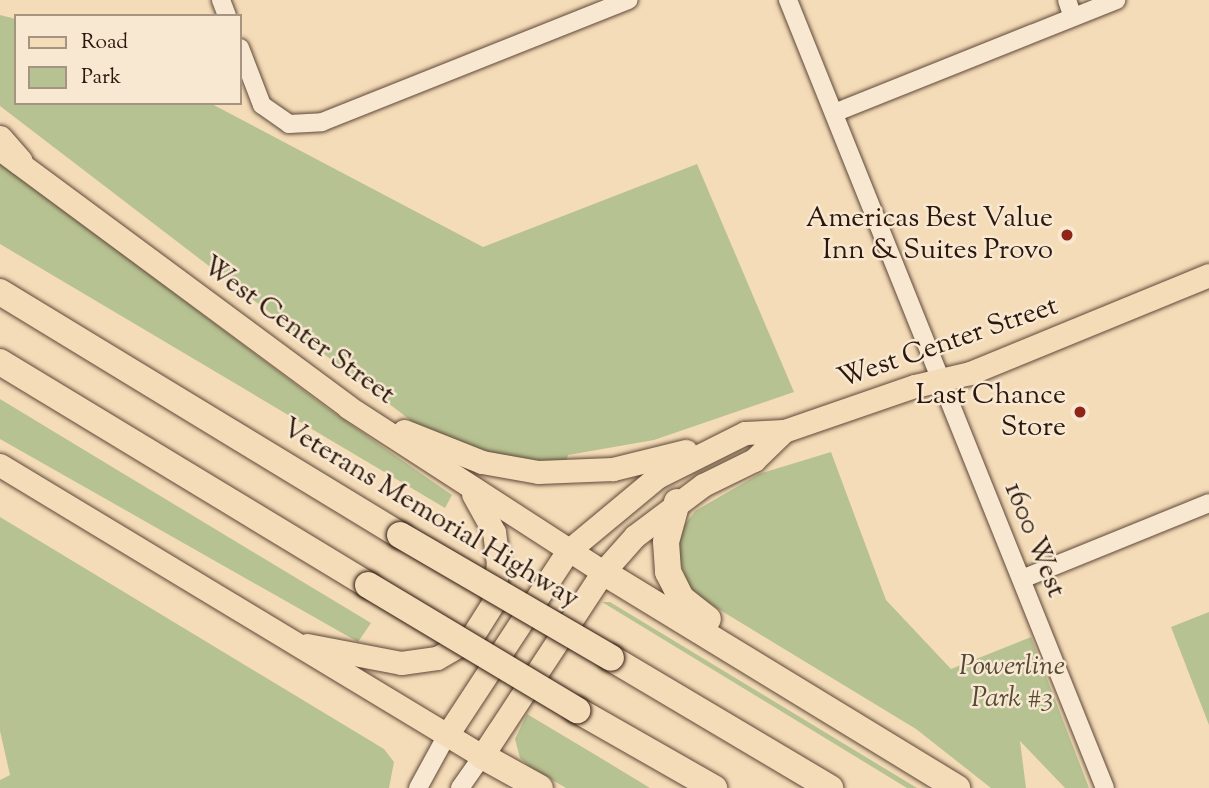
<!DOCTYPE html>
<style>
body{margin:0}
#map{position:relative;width:1209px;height:788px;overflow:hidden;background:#f5dcb8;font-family:"Sorts Mill Goudy",serif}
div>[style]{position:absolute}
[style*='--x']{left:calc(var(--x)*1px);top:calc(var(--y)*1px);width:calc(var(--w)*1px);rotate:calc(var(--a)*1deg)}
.green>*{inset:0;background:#b7c292}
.roads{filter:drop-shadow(0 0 2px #5e4838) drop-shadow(0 0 2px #5e4838)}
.minor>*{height:18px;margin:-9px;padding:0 9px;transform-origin:9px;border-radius:9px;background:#f8e8d1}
.major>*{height:23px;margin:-11.5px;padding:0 11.5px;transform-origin:11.5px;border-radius:11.5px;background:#f5dcb8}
.highway>*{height:26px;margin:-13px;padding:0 13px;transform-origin:13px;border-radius:13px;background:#f5dcb8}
.bridges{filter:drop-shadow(0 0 2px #2b170d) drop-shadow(0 0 2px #2b170d)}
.highway-bridge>*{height:26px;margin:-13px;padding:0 13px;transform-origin:13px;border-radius:13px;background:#f5dcb8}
.dots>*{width:19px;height:19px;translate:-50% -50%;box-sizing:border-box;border:4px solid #f8e8d1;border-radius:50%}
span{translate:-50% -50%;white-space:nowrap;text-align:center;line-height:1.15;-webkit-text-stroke:5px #f8e8d1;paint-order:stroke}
.poi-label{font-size:28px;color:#2b170d}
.right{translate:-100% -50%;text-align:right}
.street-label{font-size:28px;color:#2b170d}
.park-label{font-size:28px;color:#554a35;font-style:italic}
.legend{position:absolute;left:14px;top:14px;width:228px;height:91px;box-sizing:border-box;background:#f8e8d1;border:2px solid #a69483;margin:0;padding:9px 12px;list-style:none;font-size:21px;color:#2b170d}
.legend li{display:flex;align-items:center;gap:14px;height:35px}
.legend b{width:35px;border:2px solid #a69483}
</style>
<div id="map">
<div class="green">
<div style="clip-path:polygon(0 15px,16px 19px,16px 103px,210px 103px,483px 247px,697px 164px,794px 392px,654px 440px,568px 455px,566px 463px,486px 455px,418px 426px,0 106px)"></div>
<div style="clip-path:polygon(0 162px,327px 408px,452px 495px,445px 508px,0 244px)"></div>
<div style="clip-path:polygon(0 399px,114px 468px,371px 623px,358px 642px,0 439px)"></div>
<div style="clip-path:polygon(831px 452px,886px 600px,951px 669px,1031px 637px,1089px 788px,1065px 788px,1020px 741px,1026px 788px,991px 788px,916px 729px,702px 599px,688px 586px,677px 550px,683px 527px,695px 511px,759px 474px)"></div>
<div style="clip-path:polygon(0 517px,384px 749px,394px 762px,389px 788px,0 788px,0 780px,10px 775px,0 731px)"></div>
<div style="clip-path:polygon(602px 602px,610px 602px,917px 788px,907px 788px)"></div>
<div style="clip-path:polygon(1209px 612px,1209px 725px,1171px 627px)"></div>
<div style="clip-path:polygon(527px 714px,599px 757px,650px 788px,566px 788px,530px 767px,520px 758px,515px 739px)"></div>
</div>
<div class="roads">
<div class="minor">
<div style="--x:221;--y:0;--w:17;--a:69"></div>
<div style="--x:788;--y:0;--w:849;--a:68.09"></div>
<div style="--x:1067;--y:0;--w:18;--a:71"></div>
<div style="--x:240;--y:48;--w:61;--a:68.9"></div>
<div style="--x:262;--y:105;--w:33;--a:35"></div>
<div style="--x:289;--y:124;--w:33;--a:-3"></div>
<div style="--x:322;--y:122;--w:330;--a:-21.7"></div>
<div style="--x:834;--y:113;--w:304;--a:-21.8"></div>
<div style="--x:1022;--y:579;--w:202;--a:-22.1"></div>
<div style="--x:418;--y:788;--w:60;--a:-61.3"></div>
<div style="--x:460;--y:788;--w:39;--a:-55"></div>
</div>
<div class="major">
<div style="--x:4;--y:152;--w:428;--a:36.5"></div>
<div style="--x:348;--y:407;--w:304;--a:32.9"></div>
<div style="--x:404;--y:431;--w:84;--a:21.7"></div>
<div style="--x:482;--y:462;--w:57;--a:10.1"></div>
<div style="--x:538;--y:472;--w:75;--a:-2.3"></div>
<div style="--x:613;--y:469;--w:75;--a:-13.9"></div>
<div style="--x:0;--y:465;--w:563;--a:31.12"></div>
<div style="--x:482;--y:756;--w:220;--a:-56.7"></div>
<div style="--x:603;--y:572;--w:48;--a:-48.4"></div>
<div style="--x:635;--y:536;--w:85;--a:-36.9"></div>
<div style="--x:703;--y:485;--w:57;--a:-26.1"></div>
<div style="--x:754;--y:460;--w:42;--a:-44"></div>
<div style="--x:307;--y:645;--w:96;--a:10.8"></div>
<div style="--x:401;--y:663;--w:36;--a:-8"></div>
<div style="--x:437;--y:658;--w:39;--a:-30"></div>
<div style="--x:471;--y:638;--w:41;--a:-57.8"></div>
<div style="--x:493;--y:603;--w:39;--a:-83"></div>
<div style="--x:498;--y:564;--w:32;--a:-97"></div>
<div style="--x:494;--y:532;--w:43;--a:-118.9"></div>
<div style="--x:447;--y:735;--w:220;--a:-56.7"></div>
<div style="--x:568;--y:551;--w:116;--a:-39.7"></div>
<div style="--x:657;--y:477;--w:98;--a:-26.6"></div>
<div style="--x:745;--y:433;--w:39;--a:-3"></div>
<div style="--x:784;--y:431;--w:139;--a:-19"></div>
<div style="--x:915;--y:386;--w:57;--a:-13.3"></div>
<div style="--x:970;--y:373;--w:258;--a:-22.3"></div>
</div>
<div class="highway">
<div style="--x:0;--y:139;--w:30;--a:49"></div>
<div style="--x:0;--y:292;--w:468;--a:31.3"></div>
<div style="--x:0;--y:362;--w:430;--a:31.2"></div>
<div style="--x:677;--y:502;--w:41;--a:105.4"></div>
<div style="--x:666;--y:542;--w:30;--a:86"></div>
<div style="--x:668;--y:572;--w:29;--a:63"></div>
<div style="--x:681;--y:598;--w:34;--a:38"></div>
<div style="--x:603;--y:572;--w:415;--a:31.4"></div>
<div style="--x:611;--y:658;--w:255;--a:30.7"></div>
<div style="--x:577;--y:710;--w:158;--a:29.7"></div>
<div style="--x:482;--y:756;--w:66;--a:28.9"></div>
</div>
</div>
<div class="bridges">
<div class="highway-bridge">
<div style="--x:400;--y:535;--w:244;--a:30.2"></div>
<div style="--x:368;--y:585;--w:244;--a:30.9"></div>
</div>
</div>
<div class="dots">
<div style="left:1067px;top:235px;background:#8f2418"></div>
<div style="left:1080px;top:412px;background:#8f2418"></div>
</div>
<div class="poi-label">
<span class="right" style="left:1053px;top:235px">Americas Best Value<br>Inn &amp; Suites Provo</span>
<span class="right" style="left:1066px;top:412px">Last Chance<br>Store</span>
</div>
<div class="street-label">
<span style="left:298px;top:331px;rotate:36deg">West Center Street</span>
<span style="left:948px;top:343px;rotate:-19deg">West Center Street</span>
<span style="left:430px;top:514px;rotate:31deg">Veterans Memorial Highway</span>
<span style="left:1034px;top:540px;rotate:68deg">1600 West</span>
</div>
<div class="park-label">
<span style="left:1012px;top:683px">Powerline<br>Park #3</span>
</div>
<ul class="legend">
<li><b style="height:9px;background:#f5dcb8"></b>Road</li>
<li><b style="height:19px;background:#b7c292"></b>Park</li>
</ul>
</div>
